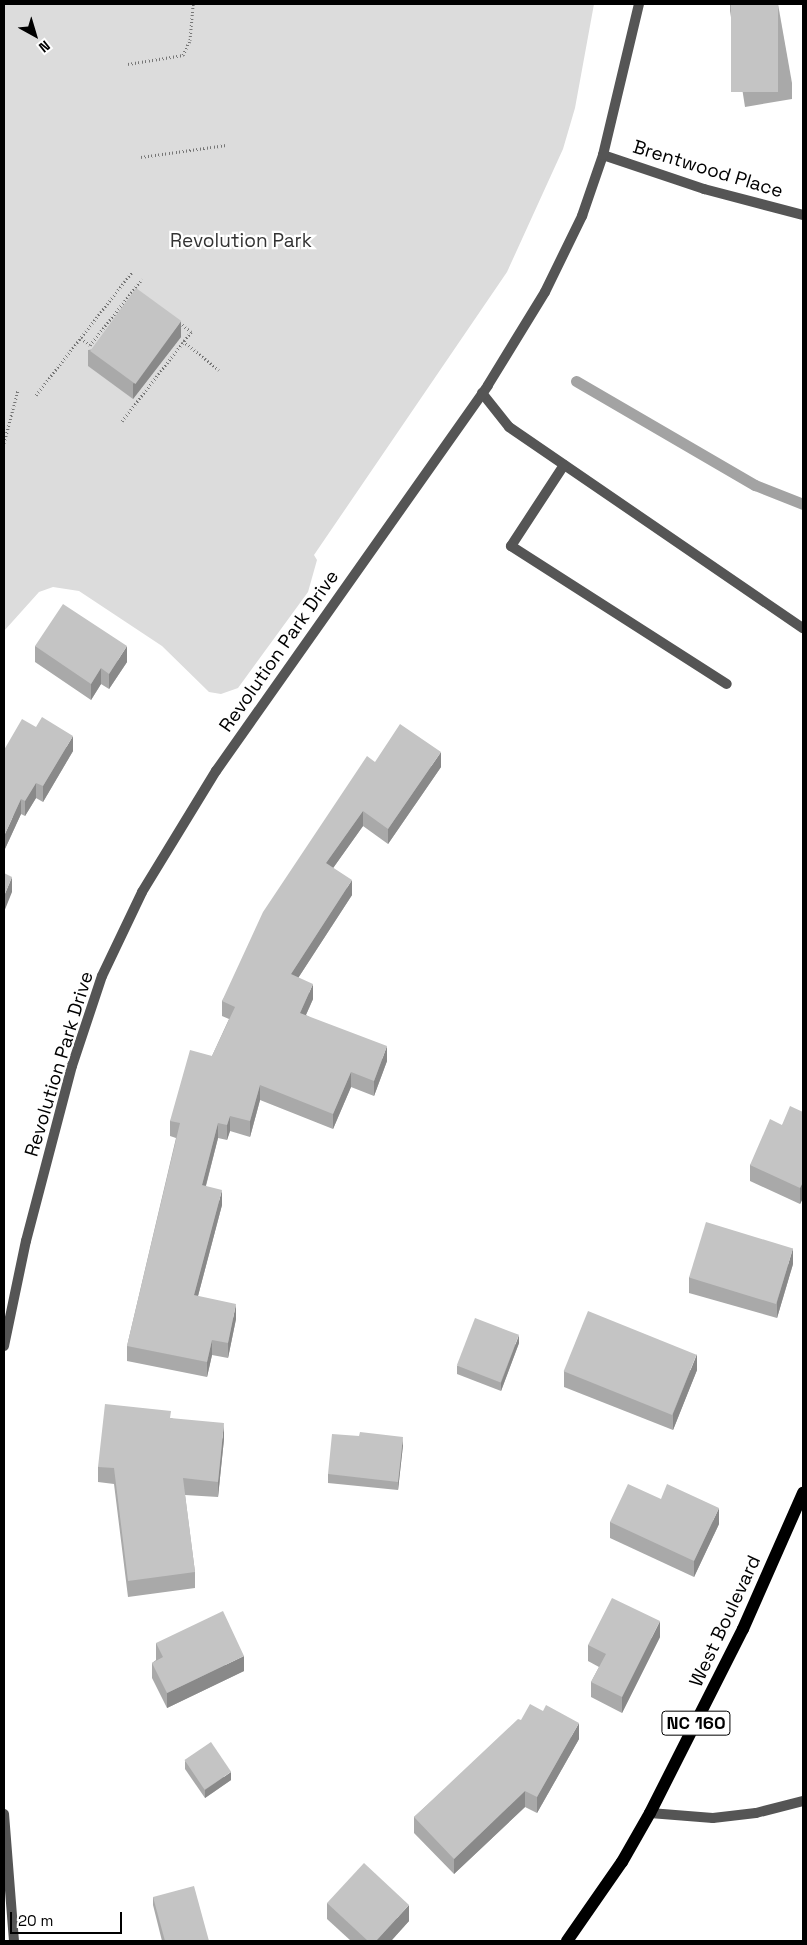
<!DOCTYPE html>
<style>
body{margin:0}
#map{position:relative;width:807px;height:1945px;overflow:hidden;background:#fff;font-family:"Space Grotesk",sans-serif}
div>[style]{position:absolute}
[style*='--x']{left:calc(var(--x)*1px);top:calc(var(--y)*1px);width:calc(var(--w)*1px);rotate:calc(var(--a)*1deg)}
.green>*{inset:0;background:#dcdcdc}
.stream>*{height:11px;margin:-5.5px;padding:0 5.5px;transform-origin:5.5px;border-radius:5.5px;background:#a3a3a3}
.path>*{height:3px;margin-top:-1.5px;transform-origin:0;background:repeating-linear-gradient(90deg,#777 0 1px,transparent 0 3.5px)}
.service>*{height:10px;margin:-5px;padding:0 5px;transform-origin:5px;border-radius:5px;background:#555}
.minor>*{height:10px;margin:-5px;padding:0 5px;transform-origin:5px;border-radius:5px;background:#555}
.tertiary>*{height:10px;margin:-5px;padding:0 5px;transform-origin:5px;border-radius:5px;background:#555}
.primary>*{height:12px;margin:-6px;padding:0 6px;transform-origin:6px;border-radius:6px;background:#000}
.wall>*{inset:0;background:#a9a9a9}
.shaded-wall>*{inset:0;background:#898989}
.building>*{inset:0;background:#c4c4c4;transform-origin:0 0}
span{translate:-50% -50%;white-space:nowrap;text-align:center;line-height:1.15;-webkit-text-stroke:4.5px #fff;paint-order:stroke}
.shield-label span{padding:1px 4px;background:#fff;border:1px solid;border-radius:4px;-webkit-text-stroke-width:0}
.shield-label{font-size:18px;color:#000;font-weight:700}
.street-label{font-size:19px;color:#000}
.park-label{font-size:19px;color:#333}
.frame{position:absolute;inset:0;border:5px solid #000;pointer-events:none}
.north{position:absolute;left:10px;top:10px;width:50px;height:50px;-webkit-text-stroke:4px #fff;paint-order:stroke;rotate:141deg;font-size:14px;font-weight:700;line-height:20px;text-align:center;color:#000}
.north::after{content:'';display:block;margin:auto;width:18px;height:22px;background:#000;clip-path:polygon(50% 0,100% 100%,50% 72%,0 100%)}
.scale{position:absolute;left:10px;top:1912px;width:112px;height:22px;box-sizing:border-box;border:2px solid #000;border-top:0;padding-left:6px;font-size:15px;line-height:18px;white-space:nowrap;color:#000;-webkit-text-stroke:4px #fff;paint-order:stroke}
</style>
<div id="map">
<div class="green">
<div style="clip-path:polygon(4px 4px,594px 4px,575px 108px,563px 149px,507px 272px,314px 555px,317px 560px,308px 592px,238px 688px,221px 694px,209px 692px,162px 646px,79px 591px,53px 587px,39px 592px,4px 631px)"></div>
</div>
<div class="stream">
<div style="--x:576;--y:381;--w:207;--a:30.2"></div>
<div style="--x:755;--y:485;--w:52;--a:21.6"></div>
</div>
<div class="path">
<div style="--x:128;--y:64;--w:56;--a:-9.3"></div>
<div style="--x:183;--y:55;--w:17;--a:-65"></div>
<div style="--x:190;--y:40;--w:36;--a:-85"></div>
<div style="--x:141;--y:157;--w:86;--a:-8"></div>
<div style="--x:81;--y:338;--w:11;--a:38"></div>
<div style="--x:90;--y:345;--w:84;--a:-51.8"></div>
<div style="--x:183;--y:341;--w:46;--a:38.9"></div>
<div style="--x:36;--y:395;--w:157;--a:-52"></div>
<div style="--x:122;--y:421;--w:113;--a:-52.2"></div>
<div style="--x:191;--y:332;--w:16;--a:-140"></div>
<div style="--x:4;--y:443;--w:55;--a:-75.2"></div>
</div>
<div class="service">
<div style="--x:482;--y:393;--w:43;--a:51.5"></div>
<div style="--x:509;--y:427;--w:356;--a:34.4"></div>
<div style="--x:564;--y:465;--w:97;--a:123.2"></div>
<div style="--x:511;--y:546;--w:256;--a:32.6"></div>
</div>
<div class="minor">
<div style="--x:603;--y:155;--w:107;--a:18.6"></div>
<div style="--x:704;--y:189;--w:102;--a:14.7"></div>
<div style="--x:650;--y:1813;--w:63;--a:4.5"></div>
<div style="--x:713;--y:1818;--w:43;--a:-6.6"></div>
<div style="--x:756;--y:1813;--w:49;--a:-14.3"></div>
</div>
<div class="tertiary">
<div style="--x:4;--y:1346;--w:107;--a:-78.2"></div>
<div style="--x:26;--y:1241;--w:181;--a:-75.3"></div>
<div style="--x:72;--y:1066;--w:95;--a:-71.6"></div>
<div style="--x:102;--y:976;--w:93;--a:-64.5"></div>
<div style="--x:142;--y:892;--w:142;--a:-58.6"></div>
<div style="--x:216;--y:771;--w:472;--a:-54.8"></div>
<div style="--x:488;--y:385;--w:109;--a:-58.5"></div>
<div style="--x:545;--y:292;--w:85;--a:-64"></div>
<div style="--x:582;--y:216;--w:65;--a:-71"></div>
<div style="--x:603;--y:155;--w:155;--a:-76.6"></div>
<div style="--x:4;--y:1814;--w:127;--a:85.5"></div>
</div>
<div class="primary">
<div style="--x:567;--y:1941;--w:96;--a:-55.2"></div>
<div style="--x:622;--y:1862;--w:56;--a:-60.3"></div>
<div style="--x:650;--y:1813;--w:206;--a:-63.2"></div>
<div style="--x:743;--y:1629;--w:149;--a:-66.2"></div>
</div>
<div class="wall">
<div style="clip-path:polygon(730px 4px,778px 4px,792px 83px,792px 99px,745px 107px,730px 11px)"></div>
<div style="clip-path:polygon(181px 337px,133px 399px,88px 366px,88px 350px)"></div>
<div style="clip-path:polygon(35px 646px,127px 662px,109px 689px,101px 684px,91px 700px,35px 662px)"></div>
<div style="clip-path:polygon(36px 727px,73px 751px,43px 802px,36px 798px,25px 816px,21px 814px,4px 851px)"></div>
<div style="clip-path:polygon(375px 762px,441px 767px,388px 844px,363px 826px,333px 868px,352px 895px,298px 978px,313px 999px,306px 1015px,387px 1061px,374px 1096px,351px 1087px,333px 1129px,260px 1100px,250px 1137px,230px 1131px,227px 1140px,218px 1138px,206px 1186px,222px 1205px,198px 1296px,236px 1319px,228px 1358px,212px 1355px,207px 1377px,127px 1361px,127px 1346px,176px 1138px,170px 1136px,170px 1121px,212px 1056px,229px 1019px,222px 1016px,222px 1001px)"></div>
<div style="clip-path:polygon(803px 1112px,803px 1198px,800px 1204px,750px 1181px,750px 1165px,782px 1125px)"></div>
<div style="clip-path:polygon(793px 1264px,777px 1318px,689px 1293px,689px 1277px)"></div>
<div style="clip-path:polygon(519px 1343px,501px 1391px,457px 1374px,457px 1366px)"></div>
<div style="clip-path:polygon(697px 1370px,673px 1430px,564px 1387px,564px 1371px)"></div>
<div style="clip-path:polygon(171px 1418px,224px 1439px,218px 1497px,185px 1495px,195px 1572px,195px 1588px,128px 1597px,114px 1484px,98px 1482px,98px 1467px)"></div>
<div style="clip-path:polygon(403px 1445px,398px 1490px,328px 1483px,328px 1474px)"></div>
<div style="clip-path:polygon(661px 1499px,719px 1524px,694px 1577px,610px 1538px,610px 1522px)"></div>
<div style="clip-path:polygon(660px 1637px,622px 1713px,591px 1697px,591px 1682px,599px 1667px,588px 1661px,588px 1645px)"></div>
<div style="clip-path:polygon(156px 1643px,244px 1671px,167px 1708px,152px 1678px,152px 1663px,156px 1660px)"></div>
<div style="clip-path:polygon(521px 1720px,579px 1739px,537px 1813px,525px 1807px,454px 1874px,414px 1833px,414px 1817px)"></div>
<div style="clip-path:polygon(185px 1761px,231px 1780px,205px 1798px,185px 1769px)"></div>
<div style="clip-path:polygon(153px 1897px,209px 1941px,162px 1941px,153px 1905px)"></div>
<div style="clip-path:polygon(327px 1903px,409px 1921px,391px 1941px,351px 1941px,327px 1919px)"></div>
</div>
<div class="shaded-wall">
<div style="clip-path:polygon(181px 321px,181px 337px,133px 399px,133px 384px)"></div>
<div style="clip-path:polygon(127px 646px,127px 662px,109px 689px,109px 674px)"></div>
<div style="clip-path:polygon(101px 668px,101px 684px,91px 700px,91px 684px)"></div>
<div style="clip-path:polygon(73px 736px,73px 751px,43px 802px,43px 786px)"></div>
<div style="clip-path:polygon(441px 752px,441px 767px,388px 844px,388px 829px)"></div>
<div style="clip-path:polygon(36px 783px,36px 798px,25px 816px,25px 801px)"></div>
<div style="clip-path:polygon(21px 799px,21px 814px,4px 851px,4px 836px)"></div>
<div style="clip-path:polygon(363px 811px,363px 826px,326px 878px,326px 863px)"></div>
<div style="clip-path:polygon(12px 877px,12px 892px,4px 912px,4px 896px)"></div>
<div style="clip-path:polygon(352px 880px,352px 895px,291px 989px,291px 974px)"></div>
<div style="clip-path:polygon(313px 984px,313px 999px,300px 1028px,300px 1013px)"></div>
<div style="clip-path:polygon(387px 1046px,387px 1061px,374px 1096px,374px 1081px)"></div>
<div style="clip-path:polygon(351px 1072px,351px 1087px,333px 1129px,333px 1114px)"></div>
<div style="clip-path:polygon(260px 1085px,260px 1100px,250px 1137px,250px 1121px)"></div>
<div style="clip-path:polygon(230px 1116px,230px 1131px,227px 1140px,227px 1125px)"></div>
<div style="clip-path:polygon(218px 1123px,218px 1138px,202px 1200px,202px 1185px)"></div>
<div style="clip-path:polygon(803px 1182px,803px 1198px,800px 1204px,800px 1188px)"></div>
<div style="clip-path:polygon(222px 1190px,222px 1205px,194px 1311px,194px 1295px)"></div>
<div style="clip-path:polygon(793px 1248px,793px 1264px,777px 1318px,777px 1302px)"></div>
<div style="clip-path:polygon(236px 1304px,236px 1319px,228px 1358px,228px 1343px)"></div>
<div style="clip-path:polygon(519px 1335px,519px 1343px,501px 1391px,501px 1383px)"></div>
<div style="clip-path:polygon(212px 1340px,212px 1355px,207px 1377px,207px 1362px)"></div>
<div style="clip-path:polygon(697px 1354px,697px 1370px,673px 1430px,673px 1414px)"></div>
<div style="clip-path:polygon(224px 1423px,224px 1439px,218px 1497px,218px 1482px)"></div>
<div style="clip-path:polygon(403px 1437px,403px 1445px,398px 1490px,398px 1482px)"></div>
<div style="clip-path:polygon(719px 1508px,719px 1524px,694px 1577px,694px 1561px)"></div>
<div style="clip-path:polygon(660px 1621px,660px 1637px,622px 1713px,622px 1697px)"></div>
<div style="clip-path:polygon(244px 1656px,244px 1671px,167px 1708px,167px 1693px)"></div>
<div style="clip-path:polygon(579px 1723px,579px 1739px,537px 1813px,537px 1797px)"></div>
<div style="clip-path:polygon(231px 1772px,231px 1780px,205px 1798px,205px 1790px)"></div>
<div style="clip-path:polygon(525px 1791px,525px 1807px,454px 1874px,454px 1859px)"></div>
<div style="clip-path:polygon(409px 1905px,409px 1921px,391px 1941px,376px 1941px)"></div>
</div>
<div class="building">
<div style="left:731px;top:4px;width:47px;height:88px"></div>
<div style="left:136px;top:288px;width:56px;height:78px;rotate:36deg"></div>
<div style="clip-path:polygon(63px 604px,127px 646px,109px 674px,101px 668px,91px 684px,35px 646px)"></div>
<div style="clip-path:polygon(42px 717px,73px 736px,43px 786px,36px 783px,25px 801px,21px 799px,4px 836px,4px 750px,22px 719px,36px 727px)"></div>
<div style="clip-path:polygon(400px 724px,441px 752px,388px 829px,363px 811px,326px 863px,352px 880px,291px 974px,313px 984px,300px 1013px,387px 1046px,374px 1081px,351px 1072px,333px 1114px,260px 1085px,250px 1121px,230px 1116px,227px 1125px,218px 1123px,202px 1185px,222px 1190px,194px 1295px,236px 1304px,228px 1343px,212px 1340px,207px 1362px,127px 1346px,180px 1123px,170px 1121px,190px 1050px,212px 1056px,235px 1007px,222px 1001px,263px 912px,367px 756px,375px 762px)"></div>
<div style="clip-path:polygon(4px 873px,12px 877px,4px 896px)"></div>
<div style="clip-path:polygon(790px 1106px,803px 1112px,803px 1182px,800px 1188px,750px 1165px,770px 1119px,782px 1125px)"></div>
<div style="left:706px;top:1222px;width:91px;height:58px;rotate:17deg"></div>
<div style="left:588px;top:1311px;width:117px;height:65px;rotate:22deg"></div>
<div style="left:475px;top:1318px;width:47px;height:51px;rotate:21deg"></div>
<div style="clip-path:polygon(105px 1404px,171px 1411px,170px 1418px,224px 1423px,218px 1482px,183px 1478px,195px 1572px,128px 1581px,114px 1468px,98px 1467px)"></div>
<div style="clip-path:polygon(360px 1432px,403px 1437px,398px 1482px,328px 1474px,332px 1434px,359px 1436px)"></div>
<div style="clip-path:polygon(628px 1484px,661px 1499px,667px 1484px,719px 1508px,694px 1561px,610px 1522px)"></div>
<div style="clip-path:polygon(612px 1598px,660px 1621px,622px 1697px,591px 1682px,606px 1654px,588px 1645px)"></div>
<div style="clip-path:polygon(223px 1611px,244px 1656px,167px 1693px,152px 1663px,163px 1657px,156px 1643px)"></div>
<div style="clip-path:polygon(530px 1704px,543px 1711px,546px 1705px,579px 1723px,537px 1797px,525px 1791px,454px 1859px,414px 1817px,518px 1719px,521px 1720px)"></div>
<div style="left:211px;top:1742px;width:36px;height:32px;rotate:56deg"></div>
<div style="clip-path:polygon(364px 1863px,409px 1905px,376px 1941px,368px 1941px,327px 1903px)"></div>
<div style="clip-path:polygon(194px 1886px,209px 1941px,165px 1941px,153px 1897px)"></div>
</div>
<div class="shield-label">
<span style="left:696px;top:1723px">NC 160</span>
</div>
<div class="street-label">
<span style="left:708px;top:169px;rotate:17deg">Brentwood Place</span>
<span style="left:279px;top:651px;rotate:-55deg">Revolution Park Drive</span>
<span style="left:59px;top:1064px;rotate:-73deg">Revolution Park Drive</span>
<span style="left:725px;top:1621px;rotate:-65deg">West Boulevard</span>
</div>
<div class="park-label">
<span style="left:241px;top:241px">Revolution Park</span>
</div>
<div class="frame"></div>
<div class="north">N</div>
<div class="scale">20 m</div>
</div>
